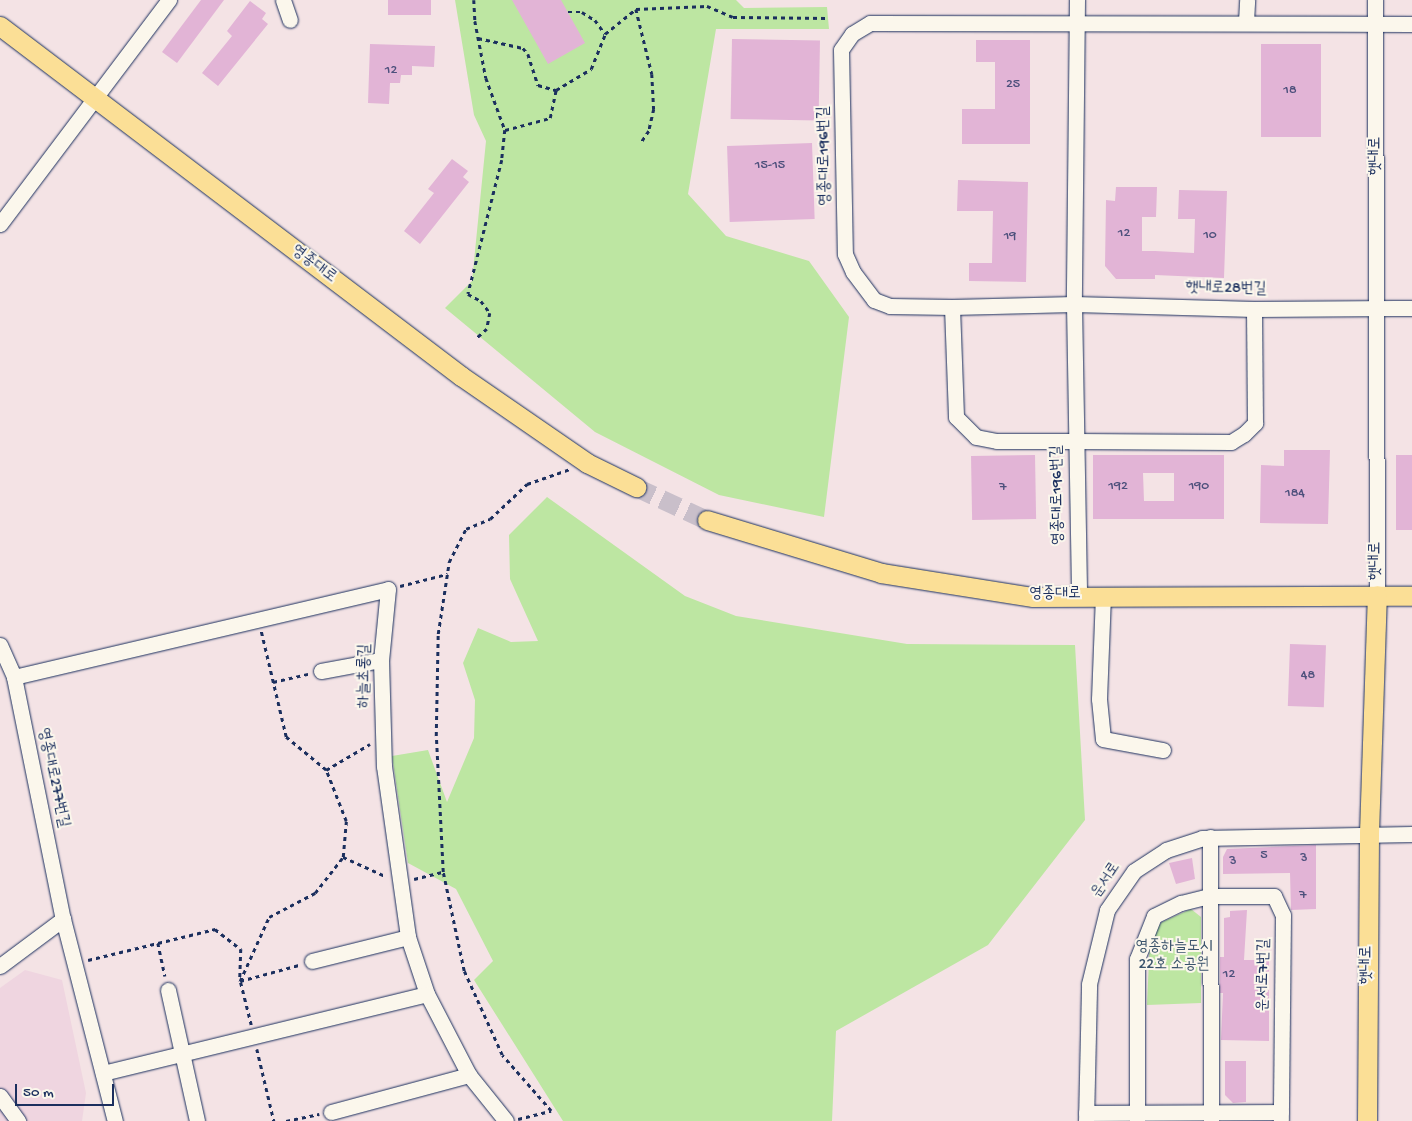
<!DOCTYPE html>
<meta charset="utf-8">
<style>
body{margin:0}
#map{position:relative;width:1412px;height:1121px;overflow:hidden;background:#f4e3e5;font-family:"Gochi Hand","Poor Story",sans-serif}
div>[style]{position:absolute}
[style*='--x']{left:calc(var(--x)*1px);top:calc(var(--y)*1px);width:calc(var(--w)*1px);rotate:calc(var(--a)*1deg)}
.built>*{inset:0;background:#efd5e0}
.green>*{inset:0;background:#bde6a2}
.building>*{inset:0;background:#e2b4d6;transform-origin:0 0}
.major-tunnel>*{height:19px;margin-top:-9.5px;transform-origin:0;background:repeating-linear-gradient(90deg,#c9bfca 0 19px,transparent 0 28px)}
.path>*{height:2.5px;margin-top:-1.25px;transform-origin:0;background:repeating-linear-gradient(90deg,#1b2f5e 0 4px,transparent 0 8px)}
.roads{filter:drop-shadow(0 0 1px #1b2f5e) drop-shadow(0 0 1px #1b2f5e)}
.minor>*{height:15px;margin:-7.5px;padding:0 7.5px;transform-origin:7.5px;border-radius:7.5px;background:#fbf7ec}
.major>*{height:19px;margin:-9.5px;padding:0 9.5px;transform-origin:9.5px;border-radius:9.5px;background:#fbdf96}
span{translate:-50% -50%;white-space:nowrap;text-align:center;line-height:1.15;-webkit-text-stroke:4px #fbf7ec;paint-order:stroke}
.number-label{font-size:14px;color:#4d507c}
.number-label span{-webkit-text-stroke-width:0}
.street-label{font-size:16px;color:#1b2f5e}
.park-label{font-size:16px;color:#3b546c}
.scale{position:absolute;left:15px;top:1084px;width:99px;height:22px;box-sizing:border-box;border:2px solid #1b2f5e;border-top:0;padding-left:6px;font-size:15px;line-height:18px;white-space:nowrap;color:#1b2f5e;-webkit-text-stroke:4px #fbf7ec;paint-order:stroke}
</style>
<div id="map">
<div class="built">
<div style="clip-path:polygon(25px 970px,62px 980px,86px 1093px,82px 1121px,0 1121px,0 988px)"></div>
</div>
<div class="green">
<div style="clip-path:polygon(455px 0,736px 0,744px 8px,827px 7px,829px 29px,716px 29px,688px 194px,726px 236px,809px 261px,849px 317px,824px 517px,719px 495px,595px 432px,445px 308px,472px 281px,486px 141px,474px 115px)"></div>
<div style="clip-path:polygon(547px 497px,685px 596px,736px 616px,907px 644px,1075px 645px,1085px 820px,988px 945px,836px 1031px,832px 1121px,563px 1121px,474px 980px,493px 961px,456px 889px,408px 863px,392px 756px,428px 750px,447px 802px,474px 738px,475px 700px,463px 663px,478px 628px,511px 642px,538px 641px,510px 579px,509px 535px)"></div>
<div style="clip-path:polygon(1191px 909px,1201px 917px,1201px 1003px,1147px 1005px,1150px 936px,1162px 922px)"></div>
</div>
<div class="building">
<div style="clip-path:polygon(201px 0,224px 0,177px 63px,162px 52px)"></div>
<div style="left:388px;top:0;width:43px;height:15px"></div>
<div style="clip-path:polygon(512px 0,561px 0,585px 43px,548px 64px)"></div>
<div style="clip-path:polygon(250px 1px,266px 13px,262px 19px,268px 24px,218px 86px,202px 73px,232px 36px,227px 31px)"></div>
<div style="left:732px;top:39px;width:88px;height:80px;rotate:1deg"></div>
<div style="clip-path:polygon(976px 40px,1030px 40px,1030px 144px,962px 144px,962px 109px,995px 109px,995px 62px,976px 62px)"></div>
<div style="clip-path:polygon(370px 44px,435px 46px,434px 67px,412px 66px,412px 75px,401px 75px,400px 83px,390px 83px,389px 104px,368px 103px)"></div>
<div style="left:1261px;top:44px;width:60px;height:93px"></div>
<div style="left:812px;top:143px;width:76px;height:85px;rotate:88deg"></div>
<div style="clip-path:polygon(452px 159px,468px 171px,463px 177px,469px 182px,420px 244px,404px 231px,434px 193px,428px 189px)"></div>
<div style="clip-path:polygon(958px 180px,1028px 182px,1026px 282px,969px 281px,969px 263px,992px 263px,993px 211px,957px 211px)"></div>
<div style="clip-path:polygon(1116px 187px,1157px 187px,1156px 217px,1142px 217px,1142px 251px,1155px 251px,1194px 253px,1195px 219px,1178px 219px,1179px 190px,1227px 191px,1224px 278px,1155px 275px,1155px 279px,1116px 279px,1105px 266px,1106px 200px,1115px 201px)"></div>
<div style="clip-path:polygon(1284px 450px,1330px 450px,1328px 524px,1260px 523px,1261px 465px,1284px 466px)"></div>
<div style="left:1035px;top:455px;width:64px;height:64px;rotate:89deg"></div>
<div style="clip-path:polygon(evenodd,1093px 455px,1224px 455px,1224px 519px,1093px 519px,1093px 455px,1143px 473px,1174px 473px,1174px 501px,1144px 501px,1143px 473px)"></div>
<div style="left:1396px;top:455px;width:16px;height:75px"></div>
<div style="left:1290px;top:644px;width:36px;height:62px;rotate:2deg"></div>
<div style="clip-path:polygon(1316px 845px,1316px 909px,1291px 910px,1290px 873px,1223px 874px,1223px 857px,1227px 849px)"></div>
<div style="clip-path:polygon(1192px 858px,1195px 879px,1176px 884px,1169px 863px)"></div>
<div style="clip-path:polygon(1247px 910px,1244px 960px,1269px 960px,1269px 1041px,1221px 1040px,1223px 993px,1220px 993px,1220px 957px,1224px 957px,1224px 918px,1230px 917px,1230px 911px)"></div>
<div style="clip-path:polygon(1225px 1061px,1246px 1061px,1246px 1102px,1233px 1103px,1225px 1095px)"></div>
</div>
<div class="major-tunnel">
<div style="--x:636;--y:487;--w:78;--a:24.9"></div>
</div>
<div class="path">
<div style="--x:474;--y:0;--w:21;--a:87"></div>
<div style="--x:475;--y:21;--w:58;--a:79.1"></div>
<div style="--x:486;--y:78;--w:55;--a:69.9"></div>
<div style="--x:505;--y:130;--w:30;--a:96"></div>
<div style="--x:502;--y:160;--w:138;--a:104.2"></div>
<div style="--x:468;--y:294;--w:15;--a:28"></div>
<div style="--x:481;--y:301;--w:15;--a:53"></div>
<div style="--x:490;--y:313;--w:16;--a:101"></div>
<div style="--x:487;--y:329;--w:15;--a:138"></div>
<div style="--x:636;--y:9;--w:67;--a:76.2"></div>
<div style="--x:652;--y:74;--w:35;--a:87"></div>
<div style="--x:654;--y:109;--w:23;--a:103"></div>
<div style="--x:649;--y:131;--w:14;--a:124"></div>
<div style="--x:568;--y:12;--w:14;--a:0"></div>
<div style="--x:582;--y:12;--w:15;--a:32"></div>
<div style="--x:595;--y:20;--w:17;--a:54"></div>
<div style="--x:478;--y:38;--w:46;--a:12.5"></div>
<div style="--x:523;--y:48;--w:8;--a:50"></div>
<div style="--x:528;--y:54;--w:33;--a:72"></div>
<div style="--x:538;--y:85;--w:19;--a:16"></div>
<div style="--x:505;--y:130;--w:47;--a:-14.9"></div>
<div style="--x:550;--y:118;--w:29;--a:-78"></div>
<div style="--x:556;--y:90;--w:41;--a:-31"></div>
<div style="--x:591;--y:69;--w:38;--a:-68"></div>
<div style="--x:605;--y:34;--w:40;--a:-39"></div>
<div style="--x:636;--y:9;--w:71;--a:-2.4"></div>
<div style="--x:707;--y:6;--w:28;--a:23"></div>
<div style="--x:733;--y:17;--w:94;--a:0.6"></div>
<div style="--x:400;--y:586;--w:49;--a:-14.3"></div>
<div style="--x:273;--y:682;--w:36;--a:-13"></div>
<div style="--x:326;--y:770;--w:51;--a:-30.6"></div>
<div style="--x:343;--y:857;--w:46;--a:24.3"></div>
<div style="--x:414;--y:879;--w:30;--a:-14"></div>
<div style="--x:158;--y:943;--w:34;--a:78"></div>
<div style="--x:88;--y:960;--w:131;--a:-13.7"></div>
<div style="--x:215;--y:929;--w:33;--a:38"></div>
<div style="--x:241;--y:949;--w:32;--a:92"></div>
<div style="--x:240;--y:981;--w:61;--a:-15.2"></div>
<div style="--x:251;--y:1025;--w:45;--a:-104"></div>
<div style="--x:240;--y:981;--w:70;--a:-65.6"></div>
<div style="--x:269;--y:917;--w:52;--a:-27.6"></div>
<div style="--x:315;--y:893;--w:46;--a:-52.1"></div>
<div style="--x:343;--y:857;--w:36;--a:-85"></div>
<div style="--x:346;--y:821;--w:55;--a:-111.4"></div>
<div style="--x:326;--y:770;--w:52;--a:-140.5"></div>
<div style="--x:286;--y:737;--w:109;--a:-103.3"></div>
<div style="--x:257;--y:1049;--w:74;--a:76.7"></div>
<div style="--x:518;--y:1119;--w:34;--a:-14"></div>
<div style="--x:551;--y:1111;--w:74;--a:-131.2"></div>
<div style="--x:502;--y:1055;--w:92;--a:-114.3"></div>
<div style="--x:464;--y:971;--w:101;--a:-102"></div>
<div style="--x:443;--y:872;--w:136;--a:-92.9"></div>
<div style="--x:436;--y:736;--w:102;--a:-88.9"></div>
<div style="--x:438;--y:634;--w:73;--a:-81.3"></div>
<div style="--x:449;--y:562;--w:37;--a:-63"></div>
<div style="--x:466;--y:529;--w:26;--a:-23"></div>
<div style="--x:490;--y:519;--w:51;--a:-43.4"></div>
<div style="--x:527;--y:484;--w:46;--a:-19.2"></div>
<div style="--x:286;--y:1121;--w:34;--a:-12"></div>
</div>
<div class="roads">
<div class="minor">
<div style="--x:283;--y:0;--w:21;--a:71"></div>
<div style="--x:1077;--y:0;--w:304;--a:90.6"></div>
<div style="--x:1074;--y:304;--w:291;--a:89"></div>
<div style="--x:1375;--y:0;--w:595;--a:89.81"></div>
<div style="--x:1246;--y:22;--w:22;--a:-87"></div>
<div style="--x:1412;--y:24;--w:542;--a:-179.89"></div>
<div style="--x:870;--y:23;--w:21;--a:149"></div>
<div style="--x:852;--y:34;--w:19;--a:125"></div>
<div style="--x:841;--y:50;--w:204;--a:88.9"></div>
<div style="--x:845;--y:254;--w:20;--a:66"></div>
<div style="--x:853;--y:272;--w:35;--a:53"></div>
<div style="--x:874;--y:300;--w:17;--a:21"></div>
<div style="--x:890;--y:306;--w:62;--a:0.9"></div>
<div style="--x:952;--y:307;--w:122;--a:-1.4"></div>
<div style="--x:1074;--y:304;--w:180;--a:1.6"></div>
<div style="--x:1254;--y:309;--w:158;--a:-0.4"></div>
<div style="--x:0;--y:224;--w:281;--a:-53"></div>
<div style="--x:952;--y:307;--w:110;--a:87.9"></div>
<div style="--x:956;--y:417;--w:28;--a:45"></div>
<div style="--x:976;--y:437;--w:21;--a:11"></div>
<div style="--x:997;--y:441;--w:78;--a:0"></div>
<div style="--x:1075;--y:441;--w:156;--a:0.4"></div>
<div style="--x:1231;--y:442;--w:15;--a:-32"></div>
<div style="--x:1244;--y:434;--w:16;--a:-45"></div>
<div style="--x:1255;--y:423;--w:114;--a:-90.5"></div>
<div style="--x:1103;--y:595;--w:104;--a:92.2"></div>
<div style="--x:1099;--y:699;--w:40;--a:84.3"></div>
<div style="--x:1103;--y:739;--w:61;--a:10.4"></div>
<div style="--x:0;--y:645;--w:35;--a:66"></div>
<div style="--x:14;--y:677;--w:247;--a:78.6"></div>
<div style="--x:63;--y:919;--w:209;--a:75.6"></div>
<div style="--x:321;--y:671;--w:61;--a:-10.4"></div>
<div style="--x:14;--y:677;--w:384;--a:-13.2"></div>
<div style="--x:388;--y:589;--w:71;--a:95.6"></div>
<div style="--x:381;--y:660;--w:106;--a:88.4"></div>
<div style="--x:384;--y:766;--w:173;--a:82"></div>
<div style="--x:408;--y:937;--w:60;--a:71.6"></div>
<div style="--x:427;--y:994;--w:91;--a:62.6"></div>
<div style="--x:469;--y:1075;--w:59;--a:51.2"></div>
<div style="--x:1210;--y:837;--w:284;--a:89.8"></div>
<div style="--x:312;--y:961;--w:99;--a:-14"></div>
<div style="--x:0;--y:966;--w:79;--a:-36.7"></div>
<div style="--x:168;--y:990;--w:134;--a:77.5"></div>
<div style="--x:103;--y:1073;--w:333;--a:-13.7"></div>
<div style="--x:0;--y:1096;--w:31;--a:54"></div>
<div style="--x:331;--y:1112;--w:143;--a:-15"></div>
<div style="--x:1086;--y:1113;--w:195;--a:-0.3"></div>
<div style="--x:1086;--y:1121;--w:137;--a:-88.7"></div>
<div style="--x:1089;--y:984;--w:76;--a:-76.3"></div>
<div style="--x:1107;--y:910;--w:47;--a:-55.3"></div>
<div style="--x:1134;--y:871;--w:38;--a:-33"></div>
<div style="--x:1166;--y:850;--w:38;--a:-18"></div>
<div style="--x:1202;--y:838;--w:210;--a:-1.1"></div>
<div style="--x:1137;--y:1121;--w:162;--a:-90"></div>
<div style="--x:1137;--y:959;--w:46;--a:-68.4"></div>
<div style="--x:1154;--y:916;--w:30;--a:-26"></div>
<div style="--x:1181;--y:903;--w:30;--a:-14"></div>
<div style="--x:1210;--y:896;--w:64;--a:0"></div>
<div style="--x:1274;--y:896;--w:21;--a:65"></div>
<div style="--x:1283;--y:915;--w:206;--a:90.6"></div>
</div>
<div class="major">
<div style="--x:0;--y:26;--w:579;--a:37.21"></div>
<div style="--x:461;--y:376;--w:153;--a:34.6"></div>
<div style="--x:587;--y:463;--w:55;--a:26.1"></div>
<div style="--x:707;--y:520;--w:182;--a:16.9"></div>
<div style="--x:881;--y:573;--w:154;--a:9"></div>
<div style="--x:1033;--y:597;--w:379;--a:-0.2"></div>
<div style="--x:1367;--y:1121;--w:288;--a:-89.6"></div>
<div style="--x:1369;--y:833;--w:238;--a:-88.1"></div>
</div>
</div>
<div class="number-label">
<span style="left:391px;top:71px">12</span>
<span style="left:1013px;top:85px">25</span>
<span style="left:1290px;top:91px">18</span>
<span style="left:770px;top:166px">15-15</span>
<span style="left:1124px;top:234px">12</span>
<span style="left:1210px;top:236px">10</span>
<span style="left:1010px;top:237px">19</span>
<span style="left:1118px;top:487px">192</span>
<span style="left:1199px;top:487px">190</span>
<span style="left:1003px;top:488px">7</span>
<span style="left:1295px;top:494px">184</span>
<span style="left:1308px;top:676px">48</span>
<span style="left:1264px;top:856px">5</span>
<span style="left:1304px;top:859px">3</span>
<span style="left:1233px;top:862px">3</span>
<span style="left:1303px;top:896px">7</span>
<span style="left:1229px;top:975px">12</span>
</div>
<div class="street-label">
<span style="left:826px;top:156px;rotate:-91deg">영종대로196번길</span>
<span style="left:1377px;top:156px;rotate:-90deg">햇내로</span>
<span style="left:313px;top:265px;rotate:37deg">영종대로</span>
<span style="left:1226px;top:290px;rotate:1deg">햇내로28번길</span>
<span style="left:1059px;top:495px;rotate:-91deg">영종대로196번길</span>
<span style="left:1377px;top:561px;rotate:-90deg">햇내로</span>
<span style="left:1055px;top:595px">영종대로</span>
<span style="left:366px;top:676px;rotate:-89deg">하늘초롱길</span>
<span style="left:52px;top:778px;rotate:78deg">영종대로277번길</span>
<span style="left:1107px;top:881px;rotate:-56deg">운서로</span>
<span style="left:1368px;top:965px;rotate:-90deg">햇내로</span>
<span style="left:1265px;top:975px;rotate:-89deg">운서로7번길</span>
</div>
<div class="park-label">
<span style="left:1174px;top:957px">영종하늘도시<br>22호 소공원</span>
</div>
<div class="scale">50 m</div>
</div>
